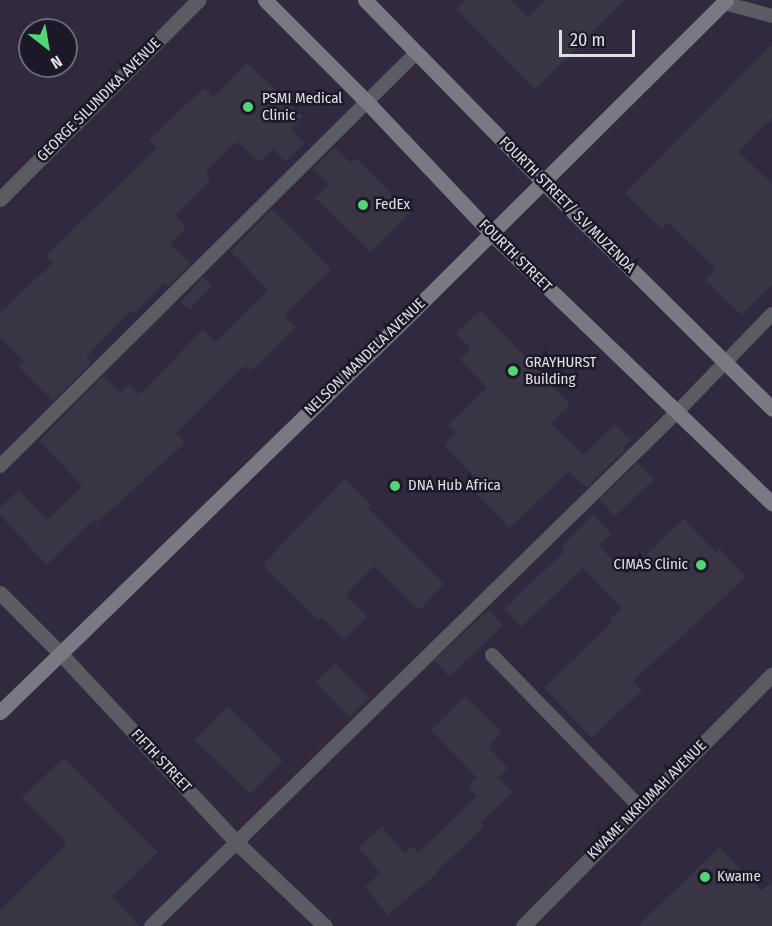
<!DOCTYPE html>
<style>
body{margin:0}
#map{position:relative;width:772px;height:926px;overflow:hidden;background:#262131;font-family:"Fira Sans Condensed",sans-serif}
div>[style]{position:absolute}
[style*='--x']{left:calc(var(--x)*1px);top:calc(var(--y)*1px);width:calc(var(--w)*1px);rotate:calc(var(--a)*1deg)}
.built>*{inset:0;background:#312a3e}
.building>*{inset:0;background:#3a3545;transform-origin:0 0}
.lane>*{height:14px;margin:-7px;padding:0 7px;transform-origin:7px;border-radius:7px;background:#5c5a62}
.street>*{height:15px;margin:-7.5px;padding:0 7.5px;transform-origin:7.5px;border-radius:7.5px;background:#5c5a62}
.secondary>*{height:15px;margin:-7.5px;padding:0 7.5px;transform-origin:7.5px;border-radius:7.5px;background:#7b7884}
.dots>*{width:16px;height:16px;translate:-50% -50%;box-sizing:border-box;border:3px solid #1d1827;border-radius:50%}
span{translate:-50% -50%;white-space:nowrap;text-align:center;line-height:1.15;-webkit-text-stroke:5px #1d1827;paint-order:stroke}
.poi-label{font-size:15px;color:#e1dee9}
.left{translate:0 -50%;text-align:left}
.right{translate:-100% -50%;text-align:right}
.street-label{font-size:15px;color:#e1dee9}
.north{position:absolute;left:18px;top:18px;width:60px;height:60px;box-sizing:border-box;background:#1d1827;border:2px solid #6b6775;border-radius:50%;rotate:149deg;font-size:16px;font-weight:700;line-height:24px;text-align:center;color:#e1dee9}
.north::after{content:'';display:block;margin:auto;width:21px;height:27px;background:#50d674;clip-path:polygon(50% 0,100% 100%,50% 72%,0 100%)}
.scale{position:absolute;left:559px;top:30px;width:76px;height:27px;box-sizing:border-box;border:3px solid #e1dee9;border-top:0;padding-left:8px;font-size:18px;line-height:21px;white-space:nowrap;color:#e1dee9;-webkit-text-stroke:4px #1d1827;paint-order:stroke}
</style>
<div id="map">
<div class="built">
<div style="clip-path:polygon(evenodd,0 0,772px 0,772px 926px,0 926px,0 0,30px 30px,66px 30px,66px 66px,30px 66px,30px 30px)"></div>
</div>
<div class="building">
<div style="clip-path:polygon(466px 0,511px 0,528px 18px,546px 0,625px 0,535px 90px,456px 10px)"></div>
<div style="clip-path:polygon(772px 44px,772px 118px,739px 152px,772px 184px,772px 285px,742px 315px,705px 280px,716px 269px,668px 222px,662px 229px,625px 194px)"></div>
<div style="clip-path:polygon(247px 62px,303px 117px,292px 129px,305px 143px,285px 162px,273px 148px,259px 162px,237px 141px,205px 173px,211px 179px,175px 215px,186px 227px,170px 243px,191px 264px,168px 287px,164px 283px,135px 313px,132px 310px,90px 353px,87px 358px,91px 363px,53px 401px,19px 367px,24px 362px,0 338px,0 313px,53px 263px,46px 255px,157px 148px,149px 140px,204px 88px,213px 97px)"></div>
<div style="clip-path:polygon(335px 147px,350px 163px,355px 158px,410px 212px,370px 252px,315px 198px,329px 184px,313px 168px)"></div>
<div style="clip-path:polygon(272px 209px,331px 270px,284px 315px,296px 327px,251px 371px,245px 365px,176px 434px,185px 443px,97px 522px,94px 519px,47px 565px,0 515px,0 508px,19px 490px,47px 520px,82px 486px,39px 441px,103px 376px,120px 393px,129px 384px,139px 395px,203px 329px,215px 342px,268px 290px,231px 251px)"></div>
<div style="left:203px;top:277px;width:12px;height:33px;rotate:42deg"></div>
<div style="clip-path:polygon(481px 310px,570px 405px,551px 423px,584px 455px,614px 424px,631px 440px,623px 448px,625px 450px,587px 488px,569px 471px,509px 528px,474px 491px,482px 484px,444px 445px,456px 434px,448px 426px,487px 388px,460px 359px,471px 349px,456px 333px)"></div>
<div style="left:638px;top:463px;width:23px;height:53px;rotate:47deg"></div>
<div style="clip-path:polygon(345px 478px,371px 504px,368px 508px,444px 584px,419px 610px,374px 566px,345px 595px,367px 617px,344px 639px,322px 618px,319px 620px,263px 565px)"></div>
<div style="clip-path:polygon(593px 515px,611px 534px,599px 546px,626px 574px,684px 519px,716px 553px,719px 549px,746px 577px,633px 681px,642px 690px,592px 738px,544px 688px,612px 623px,609px 620px,621px 608px,582px 568px,521px 627px,504px 609px,565px 551px,561px 547px)"></div>
<div style="left:488px;top:610px;width:22px;height:74px;rotate:47deg"></div>
<div style="left:335px;top:663px;width:49px;height:27px;rotate:46deg"></div>
<div style="clip-path:polygon(466px 696px,502px 733px,488px 747px,508px 768px,498px 778px,513px 792px,481px 823px,484px 826px,435px 873px,436px 874px,388px 915px,365px 887px,380px 873px,358px 847px,382px 827px,405px 853px,412px 846px,418px 853px,477px 796px,468px 787px,477px 778px,431px 730px)"></div>
<div style="left:227px;top:706px;width:78px;height:47px;rotate:44deg"></div>
<div style="clip-path:polygon(64px 757px,158px 852px,112px 897px,140px 926px,0 926px,0 910px,67px 843px,22px 798px)"></div>
<div style="clip-path:polygon(719px 847px,762px 891px,772px 882px,772px 926px,638px 926px)"></div>
</div>
<div class="lane">
<div style="--x:724;--y:3;--w:50;--a:15.2"></div>
<div style="--x:0;--y:466;--w:586;--a:-44.79"></div>
<div style="--x:492;--y:655;--w:212;--a:45.8"></div>
<div style="--x:151;--y:926;--w:734;--a:-44.34"></div>
<div style="--x:676;--y:413;--w:138;--a:-45.9"></div>
</div>
<div class="street">
<div style="--x:0;--y:199;--w:281;--a:-45.1"></div>
<div style="--x:0;--y:593;--w:83;--a:45"></div>
<div style="--x:59;--y:652;--w:258;--a:47"></div>
<div style="--x:235;--y:841;--w:124;--a:43.4"></div>
<div style="--x:523;--y:926;--w:354;--a:-45.3"></div>
</div>
<div class="secondary">
<div style="--x:265;--y:0;--w:144;--a:45"></div>
<div style="--x:367;--y:102;--w:180;--a:46.6"></div>
<div style="--x:491;--y:233;--w:390;--a:43.9"></div>
<div style="--x:365;--y:0;--w:253;--a:45.6"></div>
<div style="--x:542;--y:181;--w:324;--a:44.7"></div>
<div style="--x:0;--y:712;--w:577;--a:-44.16"></div>
<div style="--x:414;--y:310;--w:440;--a:-44.8"></div>
</div>
<div class="dots">
<div style="left:248px;top:107px;background:#50d674"></div>
<div style="left:363px;top:205px;background:#50d674"></div>
<div style="left:513px;top:371px;background:#50d674"></div>
<div style="left:395px;top:486px;background:#50d674"></div>
<div style="left:701px;top:565px;background:#50d674"></div>
<div style="left:705px;top:877px;background:#50d674"></div>
</div>
<div class="poi-label">
<span class="left" style="left:262px;top:107px">PSMI Medical<br>Clinic</span>
<span class="left" style="left:375px;top:205px">FedEx</span>
<span class="left" style="left:525px;top:371px">GRAYHURST<br>Building</span>
<span class="left" style="left:408px;top:486px">DNA Hub Africa</span>
<span class="right" style="left:688px;top:565px">CIMAS Clinic</span>
<span class="left" style="left:717px;top:877px">Kwame</span>
</div>
<div class="street-label">
<span style="left:99px;top:100px;rotate:-45deg">GEORGE SILUNDIKA AVENUE</span>
<span style="left:567px;top:205px;rotate:45deg">FOURTH STREET/ S.V MUZENDA</span>
<span style="left:515px;top:256px;rotate:45deg">FOURTH STREET</span>
<span style="left:365px;top:357px;rotate:-44deg">NELSON MANDELA AVENUE</span>
<span style="left:161px;top:761px;rotate:47deg">FIFTH STREET</span>
<span style="left:647px;top:800px;rotate:-45deg">KWAME NKRUMAH AVENUE</span>
</div>
<div class="north">N</div>
<div class="scale">20 m</div>
</div>
